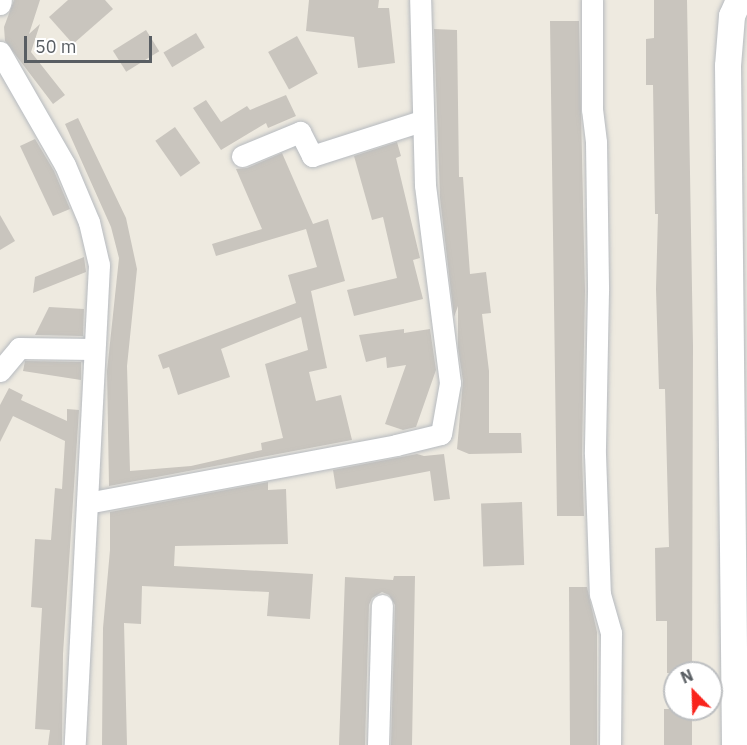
<!DOCTYPE html>
<style>
body{margin:0}
#map{position:relative;width:747px;height:745px;overflow:hidden;background:#eeeae0;font-family:"IBM Plex Sans",sans-serif}
div>[style]{position:absolute}
[style*='--x']{left:calc(var(--x)*1px);top:calc(var(--y)*1px);width:calc(var(--w)*1px);rotate:calc(var(--a)*1deg)}
.building>*{inset:0;background:#c9c5be;transform-origin:0 0}
.roads{filter:drop-shadow(0 0 2px #b6babf) drop-shadow(0 0 2px #b6babf)}
.minor>*{height:21px;margin:-10.5px;padding:0 10.5px;transform-origin:10.5px;border-radius:10.5px;background:#fff}
.tertiary>*{height:26px;margin:-13px;padding:0 13px;transform-origin:13px;border-radius:13px;background:#fff}
span{translate:-50% -50%;white-space:nowrap;text-align:center;line-height:1.15;-webkit-text-stroke:6px #fff;paint-order:stroke}
.north{position:absolute;left:663px;top:661px;width:60px;height:60px;box-sizing:border-box;background:#fff;border:2px solid #bdbfc1;border-radius:50%;rotate:337deg;font-size:16px;font-weight:700;line-height:24px;text-align:center;color:#595e63}
.north::after{content:'';display:block;margin:auto;width:21px;height:27px;background:#f9241c;clip-path:polygon(50% 0,100% 100%,50% 72%,0 100%)}
.scale{position:absolute;left:24px;top:36px;width:128px;height:27px;box-sizing:border-box;border:3px solid #595e63;border-top:0;padding-left:8px;font-size:18px;line-height:21px;white-space:nowrap;color:#595e63;-webkit-text-stroke:4px #fff;paint-order:stroke}
</style>
<div id="map">
<div class="building">
<div style="clip-path:polygon(14px 0,40px 0,29px 34px,40px 24px,31px 52px,65px 95px,53px 104px,5px 41px,4px 27px)"></div>
<div style="clip-path:polygon(68px 0,105px 0,113px 9px,73px 44px,49px 17px)"></div>
<div style="clip-path:polygon(309px 0,379px 0,378px 8px,389px 8px,395px 63px,358px 68px,354px 37px,306px 31px)"></div>
<div style="clip-path:polygon(654px 0,687px 0,693px 346px,692px 673px,667px 673px,667px 621px,656px 621px,655px 548px,669px 547px,665px 389px,659px 389px,656px 289px,658px 214px,655px 214px,653px 85px,646px 85px,646px 39px,654px 38px)"></div>
<div style="clip-path:polygon(550px 21px,579px 21px,585px 291px,582px 454px,584px 516px,557px 516px)"></div>
<div style="clip-path:polygon(434px 29px,457px 30px,459px 177px,463px 177px,470px 274px,486px 272px,491px 313px,482px 314px,489px 371px,489px 433px,521px 433px,522px 453px,469px 454px,457px 449px,463px 381px,458px 348px,458px 306px,454px 317px,440px 198px)"></div>
<div style="left:146px;top:30px;width:25px;height:39px;rotate:58deg"></div>
<div style="left:196px;top:33px;width:17px;height:38px;rotate:59deg"></div>
<div style="left:297px;top:36px;width:43px;height:33px;rotate:61deg"></div>
<div style="clip-path:polygon(286px 95px,296px 116px,268px 128px,266px 123px,221px 150px,193px 108px,206px 100px,221px 122px,247px 106px,250px 110px)"></div>
<div style="clip-path:polygon(78px 118px,126px 218px,137px 269px,127px 366px,130px 471px,191px 466px,262px 450px,261px 443px,283px 438px,265px 364px,308px 350px,301px 317px,221px 349px,230px 377px,178px 395px,169px 367px,163px 369px,158px 355px,296px 303px,288px 275px,317px 267px,306px 229px,216px 256px,212px 244px,262px 229px,236px 169px,247px 168px,282px 153px,313px 224px,328px 219px,345px 281px,311px 291px,327px 368px,309px 372px,316px 401px,341px 395px,352px 440px,109px 486px,107px 371px,119px 258px,111px 227px,65px 124px)"></div>
<div style="left:175px;top:127px;width:44px;height:24px;rotate:55deg"></div>
<div style="clip-path:polygon(35px 139px,54px 171px,70px 209px,53px 216px,20px 146px)"></div>
<div style="clip-path:polygon(397px 142px,401px 156px,396px 158px,420px 258px,413px 260px,423px 299px,354px 316px,347px 290px,397px 278px,383px 217px,372px 220px,354px 156px)"></div>
<div style="clip-path:polygon(0 215px,15px 241px,0 250px)"></div>
<div style="clip-path:polygon(84px 257px,86px 272px,33px 293px,35px 277px)"></div>
<div style="clip-path:polygon(49px 307px,84px 309px,83px 336px,35px 335px)"></div>
<div style="clip-path:polygon(404px 329px,404px 333px,430px 329px,436px 370px,416px 427px,403px 430px,385px 424px,406px 365px,387px 368px,386px 357px,366px 362px,359px 335px)"></div>
<div style="clip-path:polygon(25px 361px,81px 362px,81px 380px,23px 371px)"></div>
<div style="clip-path:polygon(9px 388px,23px 395px,21px 400px,67px 421px,67px 409px,79px 410px,63px 654px,62px 745px,48px 745px,50px 730px,35px 729px,42px 608px,31px 607px,35px 539px,51px 540px,55px 488px,62px 489px,65px 441px,13px 416px,0 442px,0 405px)"></div>
<div style="clip-path:polygon(417px 454px,424px 456px,444px 454px,450px 499px,434px 501px,430px 471px,336px 489px,333px 470px)"></div>
<div style="clip-path:polygon(268px 482px,268px 490px,286px 489px,288px 544px,175px 546px,174px 566px,313px 574px,310px 619px,267px 616px,269px 592px,142px 586px,141px 624px,124px 623px,127px 745px,102px 745px,103px 628px,110px 550px,110px 512px)"></div>
<div style="left:522px;top:502px;width:63px;height:41px;rotate:88deg"></div>
<div style="clip-path:polygon(394px 576px,415px 576px,412px 745px,391px 745px,395px 605px,389px 595px,382px 592px,372px 598px,369px 605px,365px 745px,339px 745px,345px 577px,393px 580px)"></div>
<div style="clip-path:polygon(569px 587px,587px 587px,597px 632px,597px 745px,570px 745px)"></div>
<div style="left:664px;top:709px;width:28px;height:36px"></div>
</div>
<div class="roads">
<div class="minor">
<div style="--x:592;--y:0;--w:109;--a:90"></div>
<div style="--x:592;--y:109;--w:33;--a:83"></div>
<div style="--x:596;--y:142;--w:149;--a:89.2"></div>
<div style="--x:598;--y:291;--w:163;--a:91.1"></div>
<div style="--x:595;--y:454;--w:140;--a:88"></div>
<div style="--x:600;--y:594;--w:41;--a:74.2"></div>
<div style="--x:611;--y:633;--w:112;--a:90.5"></div>
<div style="--x:0;--y:4;--w:4;--a:-76"></div>
<div style="--x:0;--y:52;--w:130;--a:60.1"></div>
<div style="--x:65;--y:165;--w:62;--a:67.2"></div>
<div style="--x:89;--y:222;--w:44;--a:76.9"></div>
<div style="--x:99;--y:265;--w:481;--a:92.9"></div>
<div style="--x:242;--y:156;--w:63;--a:-22.5"></div>
<div style="--x:300;--y:132;--w:27;--a:63"></div>
<div style="--x:312;--y:156;--w:114;--a:-17.8"></div>
<div style="--x:0;--y:371;--w:30;--a:-50"></div>
<div style="--x:19;--y:348;--w:74;--a:0.8"></div>
<div style="--x:87;--y:503;--w:314;--a:-10.6"></div>
<div style="--x:396;--y:445;--w:46;--a:-13.7"></div>
<div style="--x:441;--y:434;--w:52;--a:-80"></div>
<div style="--x:450;--y:383;--w:200;--a:-97.2"></div>
<div style="--x:425;--y:185;--w:185;--a:-91.5"></div>
<div style="--x:378;--y:745;--w:140;--a:-88.4"></div>
</div>
<div class="tertiary">
<div style="--x:735;--y:745;--w:679;--a:-90.59"></div>
<div style="--x:728;--y:66;--w:50;--a:-85.4"></div>
<div style="--x:732;--y:16;--w:17;--a:-66"></div>
</div>
</div>
<div class="north">N</div>
<div class="scale">50 m</div>
</div>
